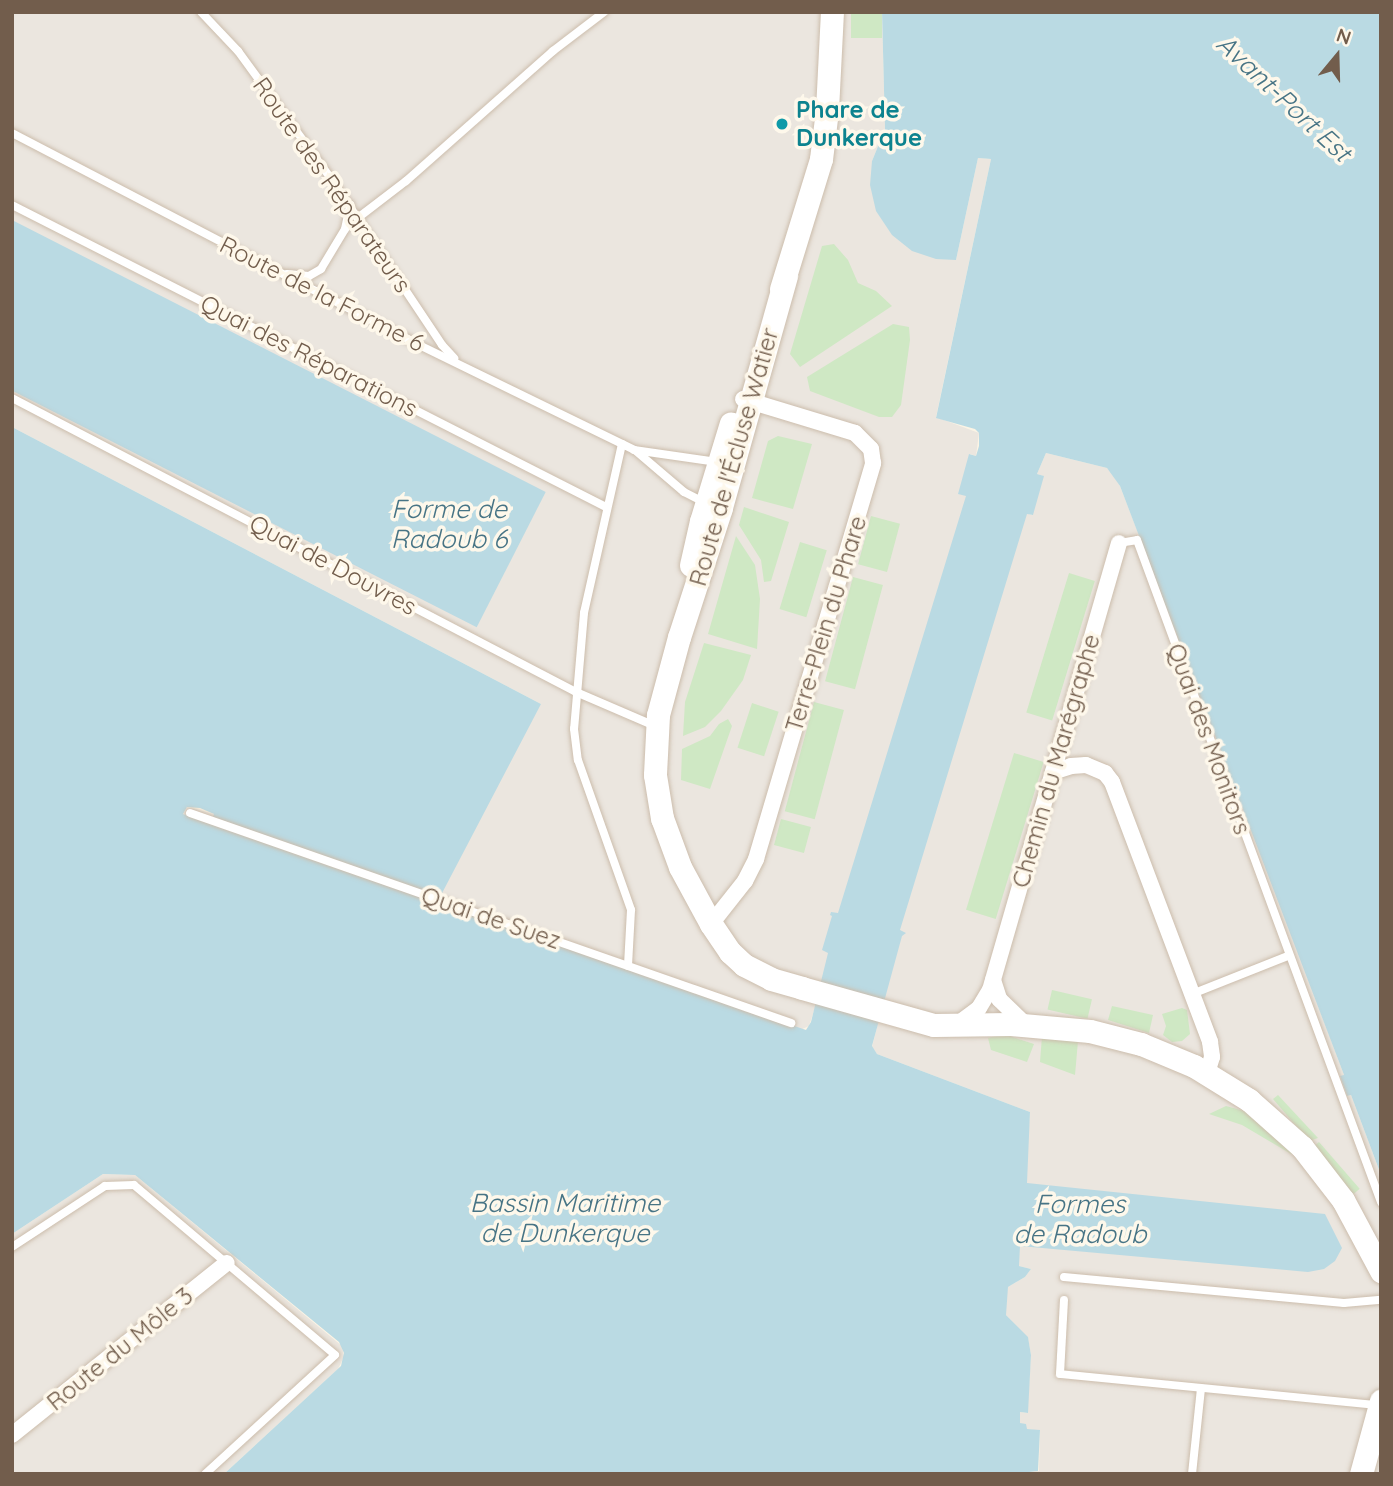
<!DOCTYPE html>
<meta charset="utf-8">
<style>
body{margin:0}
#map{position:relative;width:1393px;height:1486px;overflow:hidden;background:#fbf4e5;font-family:Quicksand,sans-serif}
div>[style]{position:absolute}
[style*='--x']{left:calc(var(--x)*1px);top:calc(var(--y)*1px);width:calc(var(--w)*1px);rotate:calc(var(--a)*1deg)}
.industrial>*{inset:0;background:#ebe6df}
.green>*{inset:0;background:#cfe8c4;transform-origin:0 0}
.water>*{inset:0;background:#badae3;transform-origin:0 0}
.roads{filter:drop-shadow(0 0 2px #ccbdac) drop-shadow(0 0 2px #ccbdac)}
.lane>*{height:8px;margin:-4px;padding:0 4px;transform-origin:4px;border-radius:4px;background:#fff}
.street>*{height:16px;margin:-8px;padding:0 8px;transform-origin:8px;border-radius:8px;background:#fff}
.secondary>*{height:23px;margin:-11.5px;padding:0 11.5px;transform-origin:11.5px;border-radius:11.5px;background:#fff}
.dots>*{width:19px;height:19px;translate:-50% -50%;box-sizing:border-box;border:4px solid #fef8eb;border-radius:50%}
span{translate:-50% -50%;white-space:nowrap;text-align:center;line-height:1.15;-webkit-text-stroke:7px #fef8eb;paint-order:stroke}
.culture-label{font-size:24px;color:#0d838f;font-weight:700}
.left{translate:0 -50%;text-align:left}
.street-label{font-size:24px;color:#725d4c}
.water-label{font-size:26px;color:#477485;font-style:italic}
.frame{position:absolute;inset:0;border:14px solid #725d4c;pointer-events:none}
.north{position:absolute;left:1302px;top:21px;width:70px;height:70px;-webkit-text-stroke:5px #fef8eb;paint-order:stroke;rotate:19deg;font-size:19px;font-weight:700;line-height:28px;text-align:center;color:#725d4c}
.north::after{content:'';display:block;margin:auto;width:24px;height:32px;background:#725d4c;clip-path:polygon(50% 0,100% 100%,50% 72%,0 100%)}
</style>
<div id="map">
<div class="industrial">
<div style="clip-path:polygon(12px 12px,882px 12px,885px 129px,872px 161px,956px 260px,978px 158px,991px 159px,936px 417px,979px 433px,976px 456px,970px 454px,966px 496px,1032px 515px,1043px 476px,1037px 474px,1046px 453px,1107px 468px,1112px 473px,1120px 486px,1237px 790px,1344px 1075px,1341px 1077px,1347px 1096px,1351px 1095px,1381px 1175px,1381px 1474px,1011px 1474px,1039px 1471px,1040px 1431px,1026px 1429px,1020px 1423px,1020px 1412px,1027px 1413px,1031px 1355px,1028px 1338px,1006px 1315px,1005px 1298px,1008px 1287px,1025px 1277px,1031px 1269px,1019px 1266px,1017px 1262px,1030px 1112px,877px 1054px,872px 1047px,877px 1027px,815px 1008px,809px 1026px,800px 1030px,183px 814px,187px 807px,214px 814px,541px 704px,12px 427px)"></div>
<div style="clip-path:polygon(103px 1174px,135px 1175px,342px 1346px,344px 1357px,338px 1369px,224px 1474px,12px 1474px,12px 1234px)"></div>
</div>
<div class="green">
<div style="left:851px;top:12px;width:31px;height:26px"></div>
<div style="clip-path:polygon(834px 244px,848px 260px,858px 283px,876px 291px,892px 306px,800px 367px,790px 354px,822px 246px)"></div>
<div style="clip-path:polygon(893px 324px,909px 327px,910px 340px,901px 405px,892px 417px,879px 417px,810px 391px,807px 377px)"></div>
<div style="clip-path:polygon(778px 436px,812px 444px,793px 509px,752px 498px,768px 441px)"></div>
<div style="clip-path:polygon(744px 507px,789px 522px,771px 581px,764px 582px,761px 560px,739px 525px)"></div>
<div style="left:871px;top:516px;width:30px;height:50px;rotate:15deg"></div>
<div style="clip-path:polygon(736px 536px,755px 565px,760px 599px,757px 649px,708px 634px)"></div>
<div style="left:800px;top:542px;width:28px;height:70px;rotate:17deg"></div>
<div style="left:1069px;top:573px;width:27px;height:146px;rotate:17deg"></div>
<div style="left:853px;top:577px;width:31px;height:108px;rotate:15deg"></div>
<div style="clip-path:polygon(704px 643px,751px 655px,743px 680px,721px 711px,705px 727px,683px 736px,685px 702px)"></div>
<div style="left:814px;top:702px;width:31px;height:113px;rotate:15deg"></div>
<div style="left:752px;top:703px;width:28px;height:47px;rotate:18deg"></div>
<div style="clip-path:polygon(728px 719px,732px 726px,710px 789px,681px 780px,682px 749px,710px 736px,719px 724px)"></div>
<div style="left:1014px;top:753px;width:31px;height:164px;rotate:17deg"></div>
<div style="left:781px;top:819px;width:31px;height:27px;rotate:15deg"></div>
<div style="left:1052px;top:990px;width:41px;height:20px;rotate:13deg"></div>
<div style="clip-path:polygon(1112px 1006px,1153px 1015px,1149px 1033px,1108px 1020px)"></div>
<div style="clip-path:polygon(1182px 1008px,1187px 1010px,1190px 1034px,1182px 1041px,1172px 1042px,1163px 1035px,1166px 1026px,1162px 1014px)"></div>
<div style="clip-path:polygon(1003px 1034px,1034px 1044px,1027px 1062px,991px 1050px,988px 1038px)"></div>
<div style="clip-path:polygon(1042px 1036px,1078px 1041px,1075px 1075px,1040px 1062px)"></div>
<div style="clip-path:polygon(1278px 1095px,1318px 1138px,1309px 1141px,1273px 1099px)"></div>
<div style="clip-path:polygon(1226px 1106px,1248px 1112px,1295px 1153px,1291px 1154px,1242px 1125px,1209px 1114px)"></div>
<div style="left:1319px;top:1142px;width:62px;height:8px;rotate:49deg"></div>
</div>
<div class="water">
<div style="clip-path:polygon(882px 12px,1381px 12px,1381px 1175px,1351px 1095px,1347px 1096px,1340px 1076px,1344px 1075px,1120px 486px,1107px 468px,1046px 453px,1037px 474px,1044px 476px,1033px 515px,1027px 514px,900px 930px,906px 933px,902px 936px,872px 1046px,877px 1054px,1030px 1112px,1027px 1183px,1325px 1214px,1342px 1248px,1335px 1261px,1324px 1269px,1308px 1272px,1020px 1246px,1019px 1266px,1031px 1269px,1025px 1277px,1008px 1287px,1006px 1315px,1028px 1337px,1031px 1355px,1028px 1413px,1020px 1412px,1020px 1423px,1026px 1424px,1027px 1429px,1040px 1430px,1038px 1471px,1011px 1474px,224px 1474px,341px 1366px,344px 1353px,339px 1342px,135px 1175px,103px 1174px,12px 1234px,12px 427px,541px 704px,440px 897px,213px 817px,214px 814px,200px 808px,187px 807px,183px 814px,806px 1030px,811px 1022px,828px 953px,822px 950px,832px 916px,830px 915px,831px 912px,838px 913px,966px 496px,958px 494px,969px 454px,976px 456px,979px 446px,979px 433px,975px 429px,936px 418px,991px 159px,978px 158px,956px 260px,936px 259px,912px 251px,892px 235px,876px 211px,870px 185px,872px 161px,885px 129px)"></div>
<div style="left:12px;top:220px;width:599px;height:152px;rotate:27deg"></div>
</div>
<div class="roads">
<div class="lane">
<div style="--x:201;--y:12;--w:54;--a:46.5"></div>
<div style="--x:238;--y:51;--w:156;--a:53.9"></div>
<div style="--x:330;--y:177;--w:202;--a:56.3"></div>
<div style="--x:442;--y:345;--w:18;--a:47"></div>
<div style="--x:12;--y:133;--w:454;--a:27.5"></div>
<div style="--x:415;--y:343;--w:244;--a:26"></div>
<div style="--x:634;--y:450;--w:84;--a:8.2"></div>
<div style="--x:12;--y:205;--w:666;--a:26.95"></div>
<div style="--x:359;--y:217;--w:59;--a:-37.5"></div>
<div style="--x:406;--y:181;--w:196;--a:-41.5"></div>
<div style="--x:553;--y:51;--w:64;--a:-37.4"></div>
<div style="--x:287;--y:274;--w:22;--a:5"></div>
<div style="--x:309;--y:276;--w:14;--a:-30"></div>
<div style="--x:321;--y:269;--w:47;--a:-59"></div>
<div style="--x:345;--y:229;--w:25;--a:-78"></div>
<div style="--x:12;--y:398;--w:636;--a:27.53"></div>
<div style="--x:576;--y:692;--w:86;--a:23.3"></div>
<div style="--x:622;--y:444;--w:173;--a:102.7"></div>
<div style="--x:584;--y:613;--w:116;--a:94.9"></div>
<div style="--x:574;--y:729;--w:31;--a:83"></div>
<div style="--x:578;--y:760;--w:159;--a:70.5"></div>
<div style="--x:631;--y:910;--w:56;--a:93.1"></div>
<div style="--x:636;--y:451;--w:63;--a:40.5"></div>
<div style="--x:684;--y:492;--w:22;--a:27"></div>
<div style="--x:1119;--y:543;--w:18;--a:-9"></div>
<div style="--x:1137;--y:540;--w:706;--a:69.77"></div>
<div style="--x:190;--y:813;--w:637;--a:19.26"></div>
<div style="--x:1192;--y:994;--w:103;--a:-21.6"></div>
<div style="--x:12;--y:1247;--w:111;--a:-33.3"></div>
<div style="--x:105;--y:1186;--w:29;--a:-2"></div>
<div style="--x:134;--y:1185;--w:263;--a:40.2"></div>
<div style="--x:335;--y:1355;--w:176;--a:137.5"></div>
<div style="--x:1064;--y:1277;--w:281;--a:5.3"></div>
<div style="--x:1344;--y:1303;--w:37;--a:-5"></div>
<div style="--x:1064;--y:1300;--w:74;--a:93.1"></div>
<div style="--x:1060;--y:1374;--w:320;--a:5.6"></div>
<div style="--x:1192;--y:1474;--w:86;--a:-84"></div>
</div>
<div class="street">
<div style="--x:1053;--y:772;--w:19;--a:-18"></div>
<div style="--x:1071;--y:766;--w:15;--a:-4"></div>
<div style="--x:1086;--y:765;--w:21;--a:23"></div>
<div style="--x:1105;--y:773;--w:11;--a:52"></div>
<div style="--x:1112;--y:782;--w:278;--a:69.3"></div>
<div style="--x:1210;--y:1042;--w:15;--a:82"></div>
<div style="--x:1212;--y:1057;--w:17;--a:107"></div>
<div style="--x:711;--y:924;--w:55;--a:-51.7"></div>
<div style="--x:745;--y:881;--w:25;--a:-63"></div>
<div style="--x:756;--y:859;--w:413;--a:-73.5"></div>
<div style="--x:873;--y:463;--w:14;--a:-98"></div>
<div style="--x:871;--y:449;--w:23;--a:-135"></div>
<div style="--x:855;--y:433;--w:117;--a:-163.1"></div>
<div style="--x:993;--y:980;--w:20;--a:72"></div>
<div style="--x:999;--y:999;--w:36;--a:44"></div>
<div style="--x:958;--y:1024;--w:26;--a:-37"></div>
<div style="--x:979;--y:1008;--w:21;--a:-59"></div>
<div style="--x:990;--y:990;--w:465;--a:-73.9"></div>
<div style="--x:12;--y:1435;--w:275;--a:-38.7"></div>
</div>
<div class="secondary">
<div style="--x:786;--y:276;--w:241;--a:105.7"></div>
<div style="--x:721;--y:508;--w:136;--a:108"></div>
<div style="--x:679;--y:637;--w:81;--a:105.1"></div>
<div style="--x:658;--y:715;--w:60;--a:92.9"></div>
<div style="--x:655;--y:775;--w:44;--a:80.8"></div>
<div style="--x:662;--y:818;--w:52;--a:69.8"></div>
<div style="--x:680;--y:867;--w:65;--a:61.5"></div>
<div style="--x:711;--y:924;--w:34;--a:56"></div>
<div style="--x:730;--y:952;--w:19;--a:43"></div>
<div style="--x:744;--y:965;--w:30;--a:27"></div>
<div style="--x:771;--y:979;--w:32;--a:16"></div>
<div style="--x:802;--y:988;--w:137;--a:15.7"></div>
<div style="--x:934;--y:1025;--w:77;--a:-0.7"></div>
<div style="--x:1011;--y:1024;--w:79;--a:5.1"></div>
<div style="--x:1090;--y:1031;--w:53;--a:14.3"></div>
<div style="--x:1141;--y:1044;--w:57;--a:22.5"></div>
<div style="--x:1194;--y:1066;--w:65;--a:31.7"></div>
<div style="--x:1249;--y:1100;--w:71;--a:41.6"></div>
<div style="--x:1302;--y:1147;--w:67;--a:52.3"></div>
<div style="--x:1343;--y:1200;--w:81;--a:61.8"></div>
<div style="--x:781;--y:289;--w:136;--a:-72.9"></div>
<div style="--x:821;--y:159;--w:49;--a:-83"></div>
<div style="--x:827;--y:110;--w:98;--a:-87.1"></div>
<div style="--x:691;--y:565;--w:45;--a:-77.2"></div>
<div style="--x:701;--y:521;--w:102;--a:-73"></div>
<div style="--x:1361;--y:1474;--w:76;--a:-74.7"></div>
</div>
</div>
<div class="dots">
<div style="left:782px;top:124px;background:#0f9aa8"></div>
</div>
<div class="culture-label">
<span class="left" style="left:796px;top:124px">Phare de<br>Dunkerque</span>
</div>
<div class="street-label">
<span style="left:332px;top:185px;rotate:55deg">Route des Réparateurs</span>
<span style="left:322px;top:294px;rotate:27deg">Route de la Forme 6</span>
<span style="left:309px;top:356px;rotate:27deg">Quai des Réparations</span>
<span style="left:734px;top:457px;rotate:-74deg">Route de l'Écluse Watier</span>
<span style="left:333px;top:565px;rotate:28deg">Quai de Douvres</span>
<span style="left:826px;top:624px;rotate:-73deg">Terre-Plein du Phare</span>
<span style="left:1209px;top:739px;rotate:70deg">Quai des Monitors</span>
<span style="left:1056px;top:761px;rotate:-74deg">Chemin du Marégraphe</span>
<span style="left:491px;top:918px;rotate:19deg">Quai de Suez</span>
<span style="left:120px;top:1349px;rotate:-39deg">Route du Môle 3</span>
</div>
<div class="water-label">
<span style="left:1284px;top:98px;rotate:43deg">Avant-Port Est</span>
<span style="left:449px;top:524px">Forme de<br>Radoub 6</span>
<span style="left:565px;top:1218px">Bassin Maritime<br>de Dunkerque</span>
<span style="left:1080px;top:1219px">Formes<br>de Radoub</span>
</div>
<div class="frame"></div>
<div class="north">N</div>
</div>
